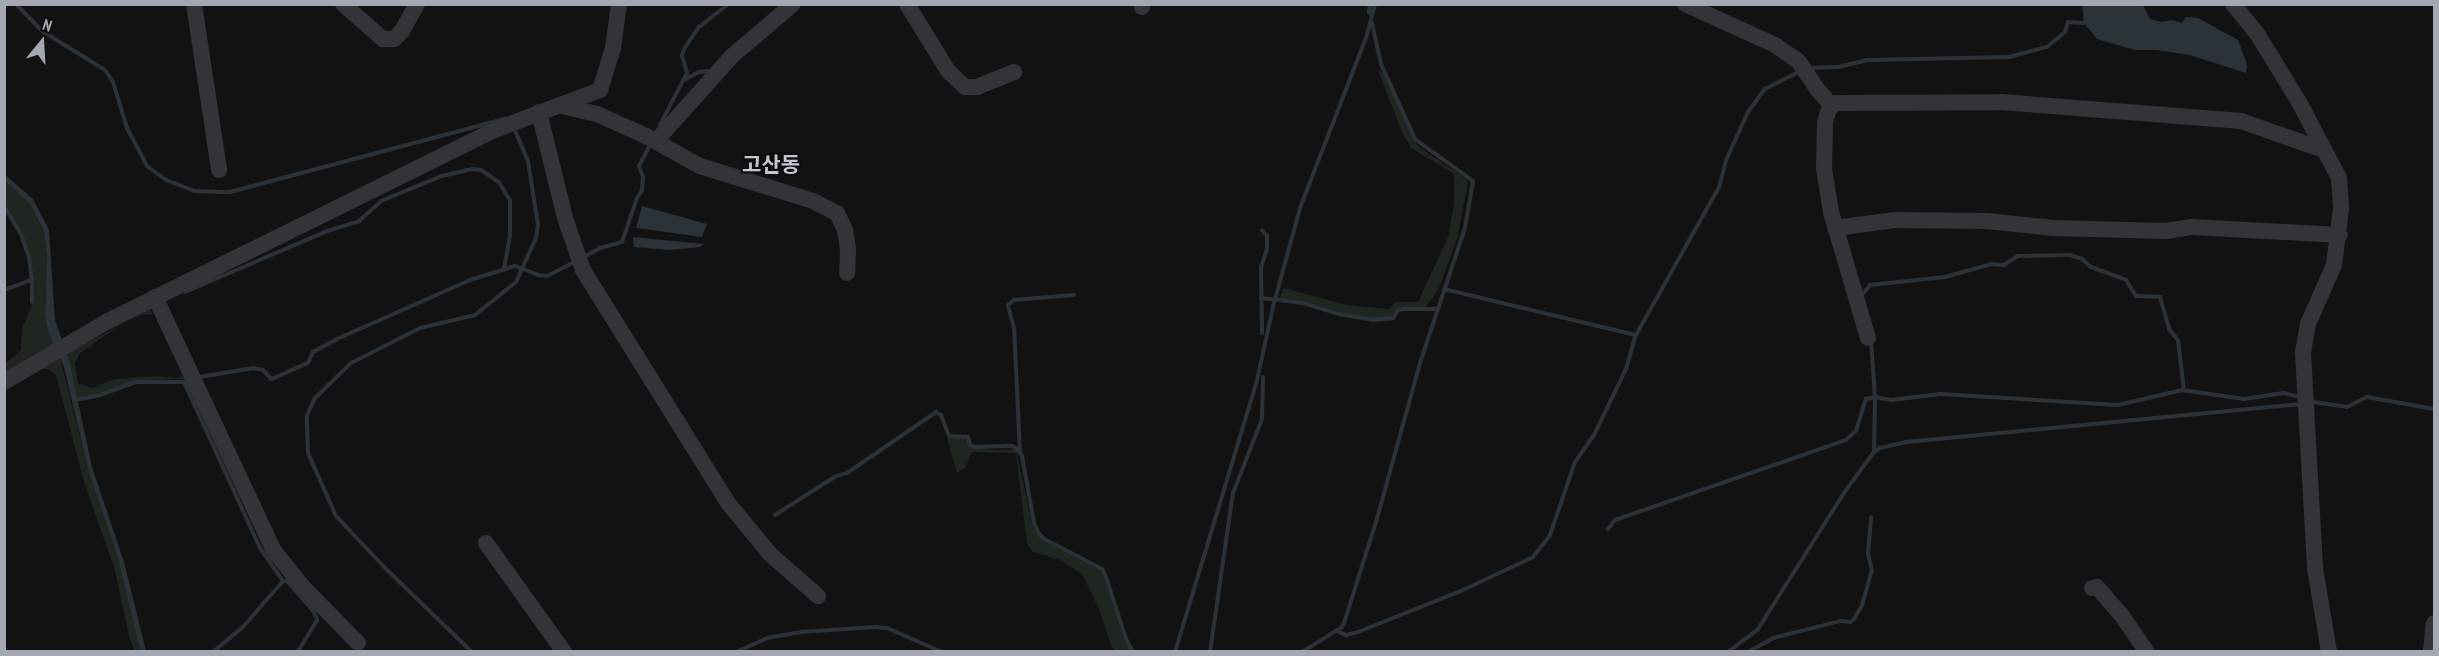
<!DOCTYPE html>
<meta charset="utf-8">
<style>
body{margin:0}
#map{position:relative;width:2439px;height:656px;overflow:hidden;background:#121213;font-family:"PT Sans Narrow","Noto Sans KR",sans-serif}
div>[style]{position:absolute}
[style*='--x']{left:calc(var(--x)*1px);top:calc(var(--y)*1px);width:calc(var(--w)*1px);rotate:calc(var(--a)*1deg)}
.green>*{inset:0;background:#1e261f}
.water>*{inset:0;background:#2b3238}
.stream>*{height:4px;margin:-2px;padding:0 2px;transform-origin:2px;border-radius:2px;background:#2b3238}
.minor>*{height:16px;margin:-8px;padding:0 8px;transform-origin:8px;border-radius:8px;background:#333438}
span{translate:-50% -50%;white-space:nowrap;text-align:center;line-height:1.15;-webkit-text-stroke:4.5px #0d0d0e;paint-order:stroke}
.quarter-label{font-size:21px;color:#c5c7d0;font-weight:700}
.frame{position:absolute;inset:0;border:6px solid #a4a8b3;pointer-events:none}
.north{position:absolute;left:12px;top:12px;width:60px;height:60px;-webkit-text-stroke:4px #0d0d0e;paint-order:stroke;rotate:18deg;font-size:16px;font-weight:700;line-height:24px;text-align:center;color:#a4a8b3}
.north::after{content:'';display:block;margin:auto;width:21px;height:27px;background:#a4a8b3;clip-path:polygon(50% 0,100% 100%,50% 72%,0 100%)}
</style>
<div id="map">
<div class="green">
<div style="clip-path:polygon(1377px 68px,1385px 75px,1413px 139px,1419px 147px,1466px 179px,1468px 183px,1457px 239px,1439px 288px,1429px 303px,1425px 308px,1403px 307px,1397px 309px,1392px 317px,1372px 318px,1340px 313px,1304px 301px,1280px 299px,1283px 288px,1347px 305px,1377px 308px,1390px 309px,1395px 302px,1418px 302px,1448px 237px,1454px 204px,1454px 174px,1411px 148px,1402px 132px)"></div>
<div style="clip-path:polygon(5px 181px,30px 204px,44px 231px,47px 258px,45px 314px,55px 344px,5px 374px,5px 364px,21px 350px,22px 328px,34px 301px,30px 257px,22px 234px,5px 204px)"></div>
<div style="clip-path:polygon(149px 309px,153px 315px,144px 314px,123px 323px,80px 353px,75px 363px,78px 383px,92px 388px,114px 379px,155px 376px,176px 378px,182px 376px,182px 372px,186px 379px,136px 380px,100px 394px,76px 398px,67px 354px)"></div>
<div style="clip-path:polygon(60px 357px,89px 473px,117px 555px,141px 651px,135px 651px,130px 640px,114px 567px,84px 482px,56px 375px,48px 369px,41px 369px)"></div>
<div style="clip-path:polygon(963px 437px,975px 449px,1016px 450px,1032px 523px,1037px 534px,1043px 541px,1100px 570px,1105px 577px,1124px 640px,1131px 651px,1115px 651px,1111px 645px,1099px 609px,1082px 574px,1060px 560px,1033px 552px,1027px 544px,1016px 453px,972px 452px,965px 468px,957px 473px,947px 438px)"></div>
</div>
<div class="water">
<div style="clip-path:polygon(2082px 5px,2143px 5px,2150px 19px,2161px 22px,2171px 20px,2182px 23px,2186px 17px,2198px 18px,2238px 40px,2247px 64px,2246px 73px,2190px 55px,2156px 50px,2135px 50px,2097px 39px,2084px 23px)"></div>
<div style="clip-path:polygon(4px 174px,33px 199px,49px 230px,55px 320px,69px 360px,92px 467px,124px 562px,146px 651px,141px 651px,138px 641px,117px 555px,89px 473px,64px 367px,48px 331px,45px 314px,47px 258px,44px 231px,30px 204px,5px 181px)"></div>
<div style="clip-path:polygon(642px 206px,707px 224px,702px 237px,636px 228px)"></div>
<div style="clip-path:polygon(633px 237px,704px 244px,700px 247px,669px 250px,634px 247px)"></div>
</div>
<div class="stream">
<div style="--x:16;--y:4;--w:37;--a:46"></div>
<div style="--x:42;--y:31;--w:74;--a:31.8"></div>
<div style="--x:105;--y:70;--w:14;--a:56"></div>
<div style="--x:113;--y:82;--w:48;--a:73.1"></div>
<div style="--x:127;--y:128;--w:43;--a:62.2"></div>
<div style="--x:147;--y:166;--w:24;--a:36"></div>
<div style="--x:166;--y:180;--w:30;--a:21"></div>
<div style="--x:194;--y:191;--w:36;--a:2"></div>
<div style="--x:230;--y:192;--w:285;--a:-14.9"></div>
<div style="--x:1369;--y:13;--w:9;--a:-84"></div>
<div style="--x:1809;--y:68;--w:29;--a:-2"></div>
<div style="--x:1838;--y:67;--w:32;--a:-13"></div>
<div style="--x:1869;--y:60;--w:140;--a:-1.2"></div>
<div style="--x:2009;--y:57;--w:39;--a:-15"></div>
<div style="--x:2047;--y:47;--w:23;--a:-40"></div>
<div style="--x:2065;--y:32;--w:10;--a:-73"></div>
<div style="--x:2068;--y:22;--w:16;--a:4"></div>
<div style="--x:684;--y:80;--w:17;--a:-28"></div>
<div style="--x:699;--y:72;--w:11;--a:-5"></div>
<div style="--x:660;--y:125;--w:59;--a:-62.6"></div>
<div style="--x:687;--y:73;--w:19;--a:-106"></div>
<div style="--x:682;--y:55;--w:6;--a:-72"></div>
<div style="--x:684;--y:49;--w:27;--a:-56"></div>
<div style="--x:699;--y:27;--w:37;--a:-38"></div>
<div style="--x:4;--y:206;--w:33;--a:59"></div>
<div style="--x:21;--y:234;--w:24;--a:71"></div>
<div style="--x:29;--y:257;--w:23;--a:83"></div>
<div style="--x:1262;--y:230;--w:8;--a:50"></div>
<div style="--x:1267;--y:236;--w:13;--a:90"></div>
<div style="--x:1267;--y:249;--w:19;--a:108"></div>
<div style="--x:1261;--y:267;--w:66;--a:89.1"></div>
<div style="--x:584;--y:257;--w:18;--a:-29"></div>
<div style="--x:600;--y:248;--w:23;--a:-15"></div>
<div style="--x:622;--y:242;--w:46;--a:-71.2"></div>
<div style="--x:637;--y:198;--w:9;--a:-58"></div>
<div style="--x:642;--y:190;--w:13;--a:-86"></div>
<div style="--x:643;--y:177;--w:12;--a:-110"></div>
<div style="--x:639;--y:166;--w:24;--a:-62"></div>
<div style="--x:1444;--y:289;--w:197;--a:13.5"></div>
<div style="--x:1636;--y:335;--w:170;--a:-60.7"></div>
<div style="--x:1719;--y:187;--w:30;--a:-75"></div>
<div style="--x:1727;--y:158;--w:51;--a:-65.5"></div>
<div style="--x:1748;--y:112;--w:29;--a:-54"></div>
<div style="--x:1765;--y:89;--w:38;--a:-27"></div>
<div style="--x:4;--y:290;--w:30;--a:-20"></div>
<div style="--x:32;--y:280;--w:22;--a:90"></div>
<div style="--x:185;--y:292;--w:155;--a:-23.2"></div>
<div style="--x:327;--y:231;--w:34;--a:-17"></div>
<div style="--x:359;--y:221;--w:30;--a:-42"></div>
<div style="--x:381;--y:201;--w:66;--a:-22.3"></div>
<div style="--x:442;--y:176;--w:31;--a:-13"></div>
<div style="--x:472;--y:169;--w:9;--a:6"></div>
<div style="--x:481;--y:170;--w:22;--a:34"></div>
<div style="--x:499;--y:182;--w:21;--a:59"></div>
<div style="--x:510;--y:200;--w:35;--a:90"></div>
<div style="--x:510;--y:235;--w:35;--a:100"></div>
<div style="--x:1862;--y:295;--w:13;--a:-51"></div>
<div style="--x:1870;--y:285;--w:75;--a:-6.1"></div>
<div style="--x:1945;--y:277;--w:49;--a:-15.5"></div>
<div style="--x:1992;--y:264;--w:12;--a:5"></div>
<div style="--x:2004;--y:265;--w:17;--a:-33"></div>
<div style="--x:2018;--y:256;--w:52;--a:-1.1"></div>
<div style="--x:2070;--y:255;--w:13;--a:18"></div>
<div style="--x:2082;--y:259;--w:12;--a:42"></div>
<div style="--x:2091;--y:267;--w:37;--a:20"></div>
<div style="--x:2126;--y:280;--w:19;--a:58"></div>
<div style="--x:2136;--y:296;--w:24;--a:2"></div>
<div style="--x:2160;--y:297;--w:33;--a:74"></div>
<div style="--x:2169;--y:329;--w:14;--a:51"></div>
<div style="--x:2178;--y:340;--w:50;--a:83.2"></div>
<div style="--x:1261;--y:298;--w:42;--a:6.8"></div>
<div style="--x:1303;--y:303;--w:38;--a:17"></div>
<div style="--x:1339;--y:314;--w:34;--a:10"></div>
<div style="--x:1372;--y:320;--w:21;--a:-5"></div>
<div style="--x:1393;--y:318;--w:9;--a:-58"></div>
<div style="--x:1398;--y:310;--w:5;--a:-11"></div>
<div style="--x:1403;--y:309;--w:34;--a:0"></div>
<div style="--x:1871;--y:340;--w:57;--a:86"></div>
<div style="--x:1875;--y:397;--w:55;--a:91"></div>
<div style="--x:199;--y:377;--w:55;--a:-9.5"></div>
<div style="--x:253;--y:368;--w:10;--a:11"></div>
<div style="--x:263;--y:370;--w:12;--a:48"></div>
<div style="--x:271;--y:379;--w:3;--a:-18"></div>
<div style="--x:274;--y:378;--w:37;--a:-24"></div>
<div style="--x:308;--y:363;--w:12;--a:-66"></div>
<div style="--x:313;--y:352;--w:27;--a:-28"></div>
<div style="--x:337;--y:339;--w:145;--a:-23.9"></div>
<div style="--x:470;--y:280;--w:47;--a:-17.3"></div>
<div style="--x:515;--y:266;--w:25;--a:21"></div>
<div style="--x:538;--y:275;--w:9;--a:6"></div>
<div style="--x:547;--y:276;--w:31;--a:-27"></div>
<div style="--x:184;--y:382;--w:183;--a:65.4"></div>
<div style="--x:260;--y:548;--w:40;--a:55.1"></div>
<div style="--x:283;--y:581;--w:4;--a:0"></div>
<div style="--x:287;--y:581;--w:41;--a:48.9"></div>
<div style="--x:314;--y:612;--w:9;--a:69"></div>
<div style="--x:317;--y:620;--w:37;--a:121"></div>
<div style="--x:75;--y:400;--w:25;--a:-11"></div>
<div style="--x:100;--y:395;--w:38;--a:-20"></div>
<div style="--x:136;--y:382;--w:49;--a:0"></div>
<div style="--x:2313;--y:402;--w:34;--a:8"></div>
<div style="--x:2347;--y:407;--w:22;--a:-27"></div>
<div style="--x:2367;--y:397;--w:68;--a:10.2"></div>
<div style="--x:1020;--y:453;--w:125;--a:-92.7"></div>
<div style="--x:1014;--y:328;--w:24;--a:-105"></div>
<div style="--x:1008;--y:305;--w:8;--a:-40"></div>
<div style="--x:1014;--y:300;--w:60;--a:-4.8"></div>
<div style="--x:775;--y:515;--w:72;--a:-32.6"></div>
<div style="--x:836;--y:476;--w:11;--a:-15"></div>
<div style="--x:847;--y:473;--w:108;--a:-34.4"></div>
<div style="--x:936;--y:412;--w:6;--a:31"></div>
<div style="--x:941;--y:415;--w:22;--a:69"></div>
<div style="--x:949;--y:436;--w:19;--a:3"></div>
<div style="--x:968;--y:437;--w:8;--a:76"></div>
<div style="--x:970;--y:445;--w:5;--a:22"></div>
<div style="--x:975;--y:447;--w:37;--a:-2"></div>
<div style="--x:1012;--y:446;--w:6;--a:31"></div>
<div style="--x:1017;--y:449;--w:9;--a:54"></div>
<div style="--x:1022;--y:456;--w:68;--a:79.8"></div>
<div style="--x:1034;--y:523;--w:12;--a:66"></div>
<div style="--x:1039;--y:534;--w:7;--a:45"></div>
<div style="--x:1044;--y:539;--w:65;--a:27.3"></div>
<div style="--x:1102;--y:569;--w:9;--a:63"></div>
<div style="--x:1106;--y:577;--w:65;--a:72.1"></div>
<div style="--x:1126;--y:639;--w:15;--a:62"></div>
<div style="--x:1608;--y:529;--w:11;--a:-52"></div>
<div style="--x:1615;--y:520;--w:244;--a:-19.1"></div>
<div style="--x:1846;--y:440;--w:13;--a:-42"></div>
<div style="--x:1856;--y:431;--w:34;--a:-73"></div>
<div style="--x:1866;--y:399;--w:9;--a:-13"></div>
<div style="--x:1875;--y:397;--w:16;--a:11"></div>
<div style="--x:1891;--y:400;--w:50;--a:-6.8"></div>
<div style="--x:1941;--y:394;--w:177;--a:3.6"></div>
<div style="--x:2118;--y:405;--w:66;--a:-13.2"></div>
<div style="--x:2182;--y:390;--w:63;--a:8.3"></div>
<div style="--x:2244;--y:399;--w:40;--a:-8.5"></div>
<div style="--x:2284;--y:393;--w:16;--a:15"></div>
<div style="--x:1337;--y:631;--w:10;--a:24"></div>
<div style="--x:1346;--y:635;--w:12;--a:-14"></div>
<div style="--x:1358;--y:632;--w:113;--a:-21.8"></div>
<div style="--x:1463;--y:590;--w:77;--a:-25.2"></div>
<div style="--x:1533;--y:557;--w:28;--a:-52"></div>
<div style="--x:1550;--y:535;--w:77;--a:-71.1"></div>
<div style="--x:1575;--y:462;--w:35;--a:-55"></div>
<div style="--x:1595;--y:433;--w:71;--a:-64.2"></div>
<div style="--x:1626;--y:369;--w:35;--a:-74"></div>
<div style="--x:213;--y:652;--w:38;--a:-40"></div>
<div style="--x:242;--y:628;--w:62;--a:-48.9"></div>
<div style="--x:472;--y:652;--w:118;--a:-136"></div>
<div style="--x:387;--y:570;--w:74;--a:-133.4"></div>
<div style="--x:336;--y:516;--w:69;--a:-114"></div>
<div style="--x:308;--y:453;--w:38;--a:-92"></div>
<div style="--x:307;--y:415;--w:19;--a:-65"></div>
<div style="--x:315;--y:398;--w:50;--a:-44.2"></div>
<div style="--x:351;--y:363;--w:77;--a:-26.9"></div>
<div style="--x:420;--y:328;--w:57;--a:-13.3"></div>
<div style="--x:475;--y:315;--w:53;--a:-38.8"></div>
<div style="--x:516;--y:282;--w:48;--a:-65.6"></div>
<div style="--x:536;--y:238;--w:13;--a:-81"></div>
<div style="--x:538;--y:225;--w:65;--a:-98.9"></div>
<div style="--x:528;--y:161;--w:33;--a:-113"></div>
<div style="--x:736;--y:652;--w:34;--a:-24"></div>
<div style="--x:767;--y:638;--w:34;--a:-10"></div>
<div style="--x:800;--y:632;--w:76;--a:-3.8"></div>
<div style="--x:876;--y:627;--w:11;--a:5"></div>
<div style="--x:887;--y:628;--w:60;--a:23.6"></div>
<div style="--x:1175;--y:652;--w:284;--a:-73.2"></div>
<div style="--x:1257;--y:380;--w:75;--a:-77.6"></div>
<div style="--x:1273;--y:307;--w:103;--a:-74.7"></div>
<div style="--x:1300;--y:208;--w:182;--a:-68.8"></div>
<div style="--x:1366;--y:38;--w:35;--a:-75"></div>
<div style="--x:1210;--y:652;--w:161;--a:-81.8"></div>
<div style="--x:1233;--y:493;--w:79;--a:-68.6"></div>
<div style="--x:1262;--y:419;--w:42;--a:-88.6"></div>
<div style="--x:1302;--y:652;--w:47;--a:-32"></div>
<div style="--x:1342;--y:627;--w:4;--a:-63"></div>
<div style="--x:1344;--y:623;--w:106;--a:-72.4"></div>
<div style="--x:1376;--y:522;--w:168;--a:-74.5"></div>
<div style="--x:1421;--y:360;--w:139;--a:-71.6"></div>
<div style="--x:1465;--y:228;--w:48;--a:-80.3"></div>
<div style="--x:1473;--y:181;--w:72;--a:-144.1"></div>
<div style="--x:1415;--y:139;--w:82;--a:-114.4"></div>
<div style="--x:1381;--y:64;--w:42;--a:-102.4"></div>
<div style="--x:1728;--y:652;--w:38;--a:-37"></div>
<div style="--x:1758;--y:629;--w:165;--a:-57.7"></div>
<div style="--x:1846;--y:490;--w:47;--a:-53.6"></div>
<div style="--x:1874;--y:452;--w:7;--a:-34"></div>
<div style="--x:1880;--y:448;--w:27;--a:-13"></div>
<div style="--x:1906;--y:442;--w:395;--a:-5.5"></div>
<div style="--x:1748;--y:652;--w:29;--a:-29"></div>
<div style="--x:1773;--y:638;--w:69;--a:-14.2"></div>
<div style="--x:1840;--y:621;--w:10;--a:6"></div>
<div style="--x:1850;--y:622;--w:5;--a:-37"></div>
<div style="--x:1854;--y:619;--w:16;--a:-60"></div>
<div style="--x:1862;--y:605;--w:35;--a:-74"></div>
<div style="--x:1872;--y:571;--w:18;--a:-103"></div>
<div style="--x:1868;--y:553;--w:36;--a:-85"></div>
</div>
<div class="minor">
<div style="--x:194;--y:4;--w:168;--a:81.4"></div>
<div style="--x:343;--y:4;--w:53;--a:41.2"></div>
<div style="--x:383;--y:39;--w:11;--a:0"></div>
<div style="--x:394;--y:39;--w:11;--a:-45"></div>
<div style="--x:402;--y:31;--w:31;--a:-61"></div>
<div style="--x:907;--y:4;--w:79;--a:58.5"></div>
<div style="--x:948;--y:71;--w:23;--a:43"></div>
<div style="--x:965;--y:87;--w:12;--a:0"></div>
<div style="--x:977;--y:87;--w:40;--a:-22"></div>
<div style="--x:1685;--y:4;--w:99;--a:24.5"></div>
<div style="--x:1775;--y:45;--w:29;--a:35"></div>
<div style="--x:1799;--y:62;--w:32;--a:56"></div>
<div style="--x:1817;--y:89;--w:23;--a:49"></div>
<div style="--x:2233;--y:4;--w:36;--a:51"></div>
<div style="--x:2256;--y:32;--w:82;--a:58.4"></div>
<div style="--x:2299;--y:102;--w:86;--a:62.2"></div>
<div style="--x:2339;--y:178;--w:31;--a:86"></div>
<div style="--x:2341;--y:209;--w:56;--a:97.1"></div>
<div style="--x:2334;--y:265;--w:64;--a:113.8"></div>
<div style="--x:2308;--y:324;--w:29;--a:100"></div>
<div style="--x:2303;--y:353;--w:215;--a:86.8"></div>
<div style="--x:2315;--y:568;--w:85;--a:80.5"></div>
<div style="--x:1142;--y:7;--w:3;--a:-90"></div>
<div style="--x:562;--y:106;--w:36;--a:13"></div>
<div style="--x:597;--y:114;--w:54;--a:24.2"></div>
<div style="--x:646;--y:136;--w:62;--a:29.1"></div>
<div style="--x:700;--y:166;--w:118;--a:17.2"></div>
<div style="--x:813;--y:201;--w:27;--a:27"></div>
<div style="--x:837;--y:213;--w:19;--a:65"></div>
<div style="--x:845;--y:230;--w:19;--a:81"></div>
<div style="--x:848;--y:249;--w:24;--a:92"></div>
<div style="--x:539;--y:112;--w:109;--a:76.2"></div>
<div style="--x:565;--y:218;--w:55;--a:70.9"></div>
<div style="--x:583;--y:270;--w:274;--a:58.1"></div>
<div style="--x:728;--y:503;--w:66;--a:50.5"></div>
<div style="--x:770;--y:554;--w:64;--a:41.2"></div>
<div style="--x:656;--y:141;--w:114;--a:-48.2"></div>
<div style="--x:732;--y:56;--w:80;--a:-40.4"></div>
<div style="--x:1835;--y:228;--w:60;--a:-7.7"></div>
<div style="--x:1894;--y:220;--w:93;--a:0.6"></div>
<div style="--x:1987;--y:221;--w:67;--a:6"></div>
<div style="--x:2054;--y:228;--w:112;--a:1.5"></div>
<div style="--x:2166;--y:231;--w:26;--a:-9"></div>
<div style="--x:2192;--y:227;--w:148;--a:3.1"></div>
<div style="--x:155;--y:297;--w:280;--a:64.9"></div>
<div style="--x:274;--y:551;--w:48;--a:51"></div>
<div style="--x:304;--y:588;--w:77;--a:45.5"></div>
<div style="--x:1868;--y:338;--w:131;--a:-106.4"></div>
<div style="--x:1831;--y:212;--w:44;--a:-99.2"></div>
<div style="--x:1824;--y:169;--w:47;--a:-88.8"></div>
<div style="--x:1825;--y:122;--w:14;--a:-73"></div>
<div style="--x:1829;--y:109;--w:8;--a:-45"></div>
<div style="--x:1835;--y:103;--w:166;--a:-0.3"></div>
<div style="--x:2001;--y:102;--w:241;--a:4.5"></div>
<div style="--x:2241;--y:121;--w:88;--a:19.3"></div>
<div style="--x:4;--y:382;--w:121;--a:-30.4"></div>
<div style="--x:108;--y:321;--w:428;--a:-26.3"></div>
<div style="--x:492;--y:131;--w:116;--a:-20.8"></div>
<div style="--x:600;--y:90;--w:44;--a:-72.8"></div>
<div style="--x:613;--y:48;--w:44;--a:-82.2"></div>
<div style="--x:486;--y:543;--w:134;--a:54.4"></div>
<div style="--x:2092;--y:588;--w:5;--a:-11"></div>
<div style="--x:2097;--y:587;--w:35;--a:49"></div>
<div style="--x:2120;--y:613;--w:47;--a:55.3"></div>
<div style="--x:2431;--y:650;--w:27;--a:-84"></div>
</div>
<div class="quarter-label">
<span style="left:771px;top:165px">고산동</span>
</div>
<div class="frame"></div>
<div class="north">N</div>
</div>
